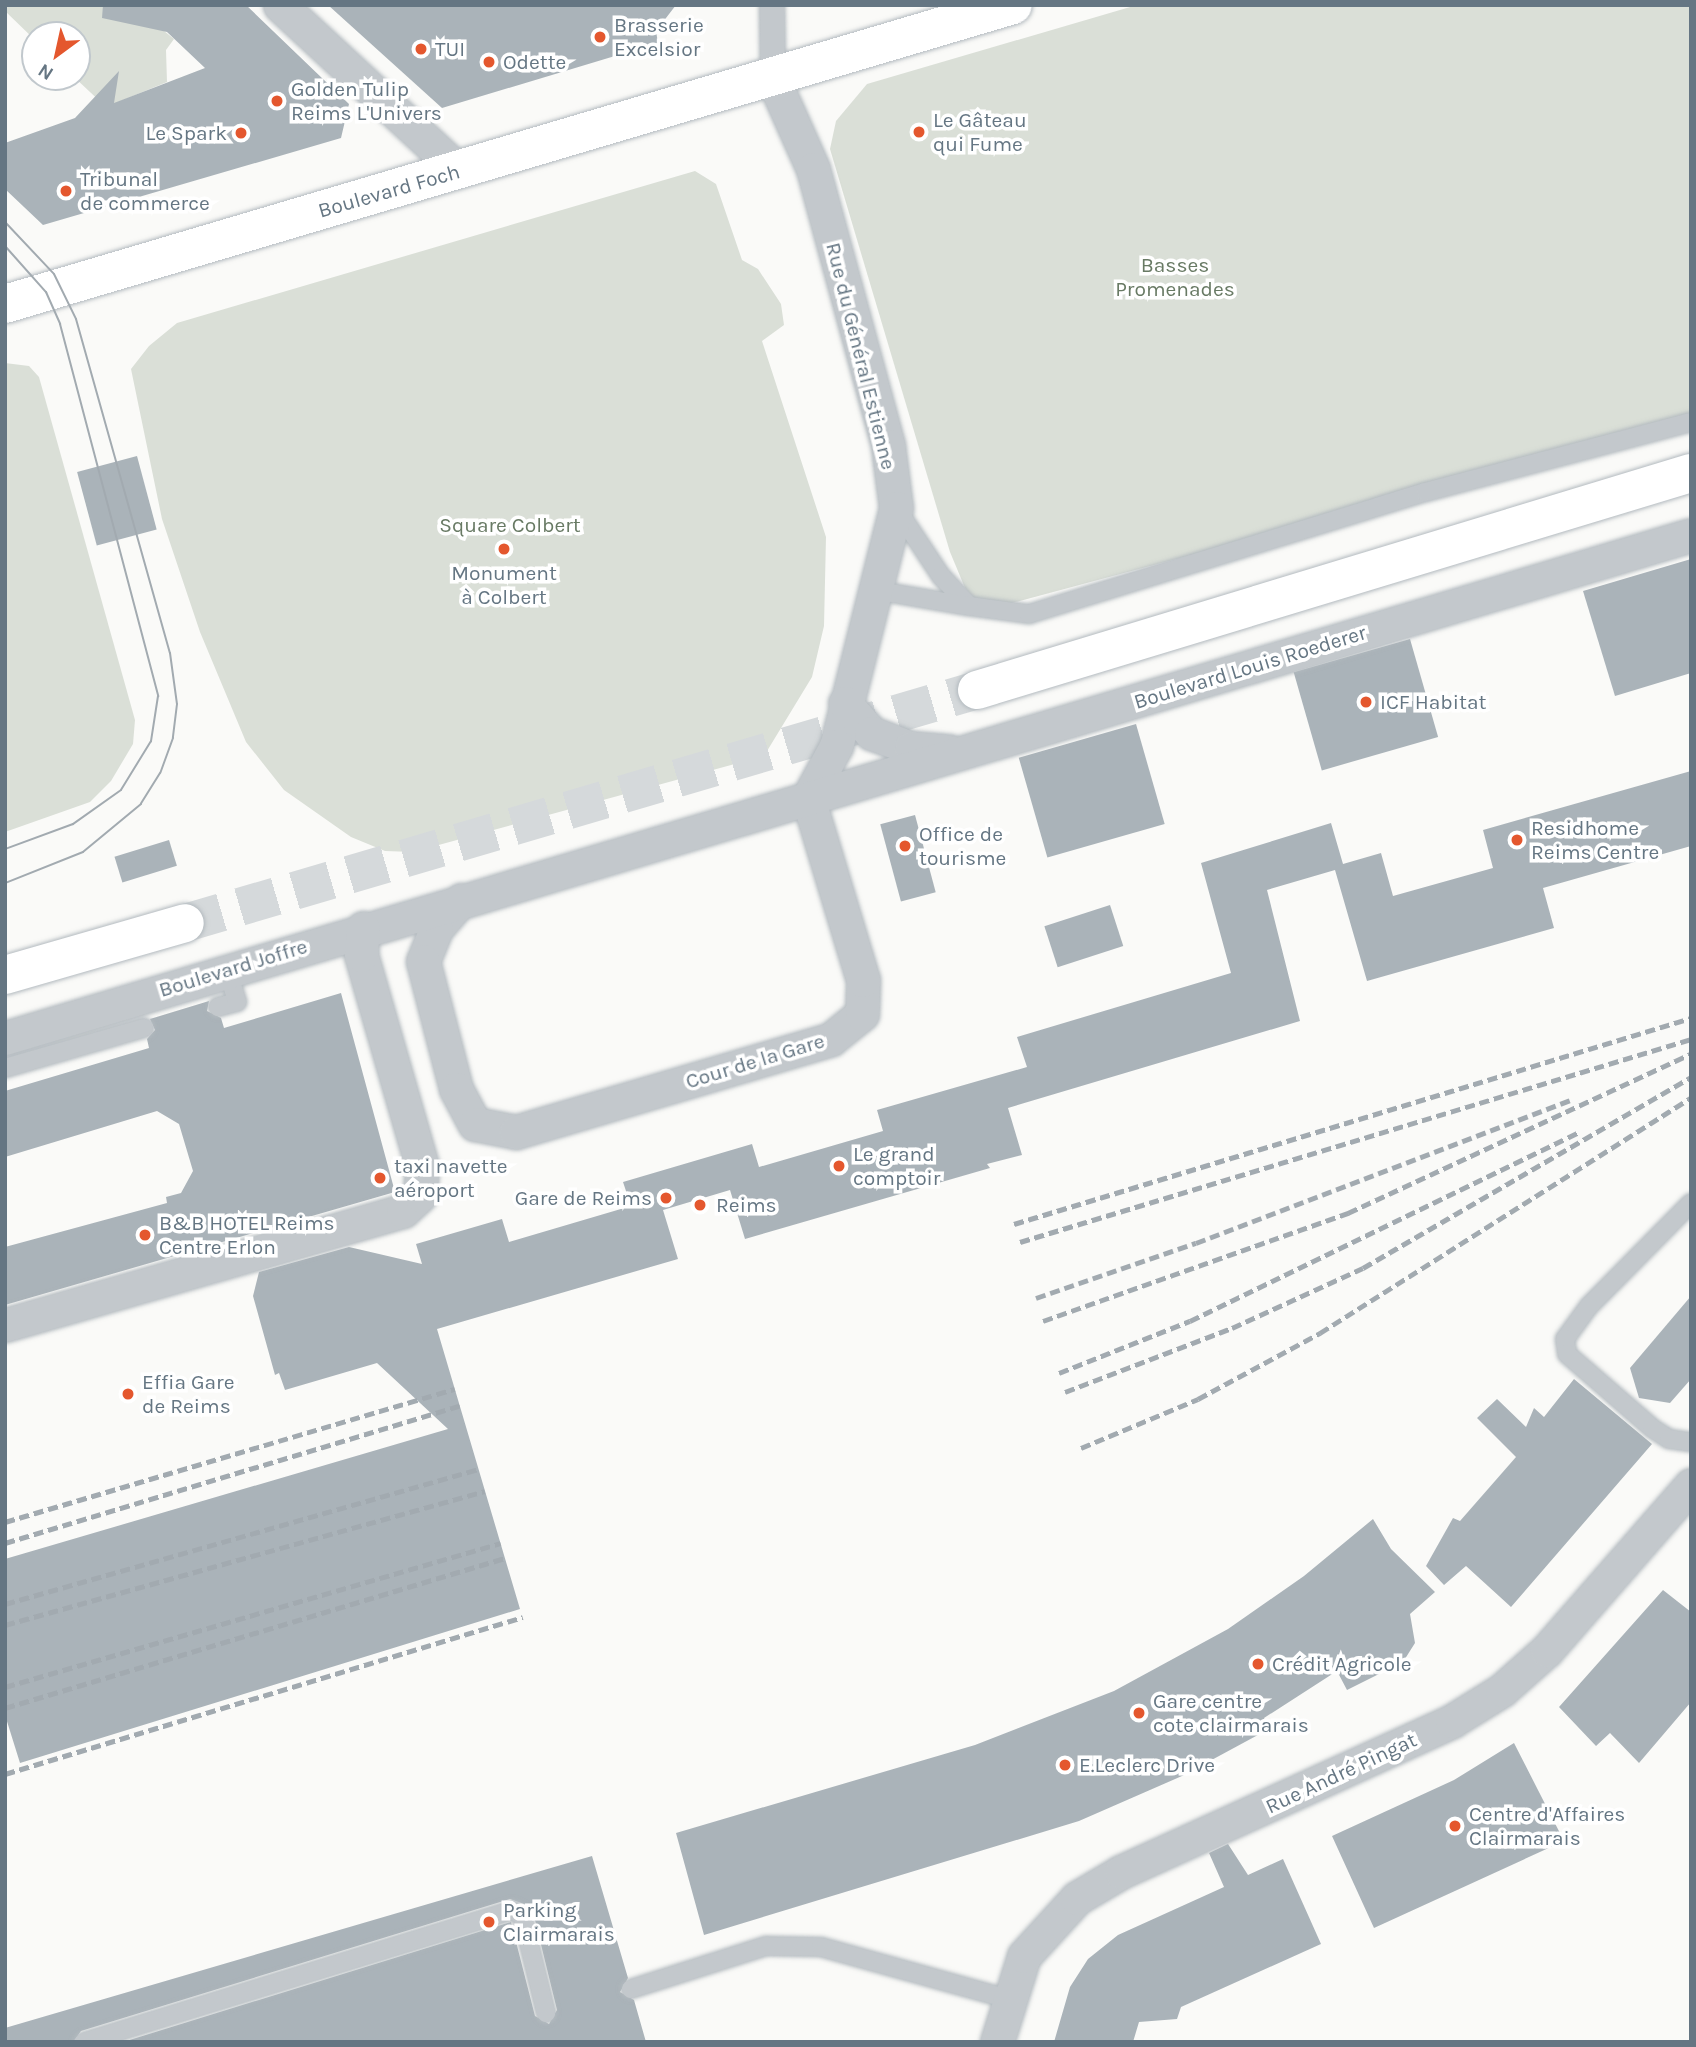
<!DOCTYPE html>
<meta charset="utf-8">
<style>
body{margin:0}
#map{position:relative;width:1696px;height:2047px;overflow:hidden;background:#fafaf8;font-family:Karla,sans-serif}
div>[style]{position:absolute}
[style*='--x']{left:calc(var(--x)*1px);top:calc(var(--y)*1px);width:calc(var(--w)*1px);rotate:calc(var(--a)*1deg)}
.green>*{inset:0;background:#dadfd7}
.building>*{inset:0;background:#aab3b9;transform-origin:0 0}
.secondary-tunnel>*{height:38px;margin-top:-19px;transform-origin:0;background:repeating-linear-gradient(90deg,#d5d9db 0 38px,transparent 0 57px)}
.roads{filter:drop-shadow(0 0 2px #b3babf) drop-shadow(0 0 2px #b3babf)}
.service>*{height:18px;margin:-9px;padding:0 9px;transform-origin:9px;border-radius:9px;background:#c3c8cc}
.pedestrian>*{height:24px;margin:-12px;padding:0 12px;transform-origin:12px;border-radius:12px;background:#c3c8cc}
.minor>*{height:33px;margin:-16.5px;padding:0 16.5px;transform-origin:16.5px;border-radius:16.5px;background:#c3c8cc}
.secondary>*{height:38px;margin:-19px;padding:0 19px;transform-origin:19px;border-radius:19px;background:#fff}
.tram>*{height:2px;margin:-1px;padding:0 1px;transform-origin:1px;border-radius:1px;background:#a2aab0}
.rail>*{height:5px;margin-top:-2.5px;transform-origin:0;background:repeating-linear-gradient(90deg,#a2aab0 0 10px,transparent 0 15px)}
.dots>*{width:19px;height:19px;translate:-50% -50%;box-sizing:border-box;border:4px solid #fff;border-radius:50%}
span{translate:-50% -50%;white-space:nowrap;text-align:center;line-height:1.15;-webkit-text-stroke:7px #fff;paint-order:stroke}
.poi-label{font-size:21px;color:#657683}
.left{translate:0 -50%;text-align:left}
.right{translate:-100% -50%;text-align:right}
.street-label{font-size:21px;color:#657683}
.park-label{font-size:21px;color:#687a64}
.frame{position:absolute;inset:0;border:7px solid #657683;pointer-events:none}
.north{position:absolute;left:21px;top:21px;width:70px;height:70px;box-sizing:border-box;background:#fff;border:2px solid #c1c8cd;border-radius:50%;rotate:213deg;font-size:19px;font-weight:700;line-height:28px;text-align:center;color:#657683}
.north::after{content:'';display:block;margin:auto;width:24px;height:32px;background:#e4572e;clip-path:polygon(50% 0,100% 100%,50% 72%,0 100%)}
</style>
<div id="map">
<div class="green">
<div style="clip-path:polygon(5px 5px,132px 5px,174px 39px,166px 50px,167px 82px,106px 107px,74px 77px,77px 35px,35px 35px,35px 40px,5px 11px)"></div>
<div style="clip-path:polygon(1137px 5px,1691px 5px,1691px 421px,997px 607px,977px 601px,965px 588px,950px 552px,830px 149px,836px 121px,867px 84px)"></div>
<div style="clip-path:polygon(695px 171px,716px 184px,742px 260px,758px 269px,781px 304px,784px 325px,762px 341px,826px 537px,824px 626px,812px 677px,764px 756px,413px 852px,385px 851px,351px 837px,284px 790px,246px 742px,200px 632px,162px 519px,131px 369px,149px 346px,177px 323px)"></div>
<div style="clip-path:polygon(5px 363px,29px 366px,39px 377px,135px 720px,133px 744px,111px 781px,90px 802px,5px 832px)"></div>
</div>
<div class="building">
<div style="clip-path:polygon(103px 5px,246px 5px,349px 104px,341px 138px,43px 225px,5px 189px,5px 143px,75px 118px,119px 71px,114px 103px,205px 68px,167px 32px,102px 18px)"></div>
<div style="clip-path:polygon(328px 5px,676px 5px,656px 31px,658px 43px,442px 108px)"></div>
<div style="left:137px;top:456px;width:76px;height:62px;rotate:75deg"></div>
<div style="clip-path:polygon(1691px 559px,1691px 673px,1615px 696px,1583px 591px)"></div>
<div style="left:1410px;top:639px;width:102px;height:121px;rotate:74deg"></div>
<div style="left:1136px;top:724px;width:104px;height:122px;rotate:74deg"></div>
<div style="clip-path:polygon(1691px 771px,1691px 846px,1543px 888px,1554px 928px,1367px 981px,1335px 870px,1267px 890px,1300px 1021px,1008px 1108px,1022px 1155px,987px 1164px,990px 1168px,745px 1239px,730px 1190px,663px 1210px,678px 1259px,437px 1329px,520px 1609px,20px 1763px,5px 1715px,5px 1559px,448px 1429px,377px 1363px,285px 1390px,279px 1373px,275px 1375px,253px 1296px,259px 1272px,349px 1247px,422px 1264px,416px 1244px,502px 1219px,509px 1242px,631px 1206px,623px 1182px,752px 1144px,759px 1167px,883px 1131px,877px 1110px,1027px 1067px,1017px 1037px,1231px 973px,1201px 863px,1331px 823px,1343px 864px,1381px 853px,1393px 896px,1493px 868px,1483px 830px)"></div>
<div style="left:915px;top:815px;width:80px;height:36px;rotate:75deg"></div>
<div style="left:169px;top:840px;width:27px;height:57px;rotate:73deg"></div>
<div style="left:1110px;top:905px;width:43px;height:69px;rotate:72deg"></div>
<div style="clip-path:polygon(341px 993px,395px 1192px,5px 1305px,5px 1247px,167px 1203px,166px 1197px,181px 1193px,193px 1171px,179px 1124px,157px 1111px,5px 1157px,5px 1091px,149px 1048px,147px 1039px,155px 1030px,150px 1019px,209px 1001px,207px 1011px,221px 1018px,224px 1028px)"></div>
<div style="clip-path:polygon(1691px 1296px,1691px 1379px,1670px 1403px,1639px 1398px,1630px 1368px)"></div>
<div style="clip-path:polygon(1574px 1379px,1652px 1444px,1511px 1607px,1466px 1566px,1444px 1585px,1426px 1566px,1453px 1518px,1460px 1521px,1516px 1457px,1477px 1418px,1497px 1399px,1526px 1427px,1534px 1408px,1544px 1417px)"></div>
<div style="clip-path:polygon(1373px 1519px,1391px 1549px,1435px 1592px,1410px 1614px,1415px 1643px,1403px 1662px,1347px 1690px,1337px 1671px,1264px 1718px,1269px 1729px,1182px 1776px,1079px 1821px,704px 1935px,676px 1833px,975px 1745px,1114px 1691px,1228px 1629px,1304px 1576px)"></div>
<div style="clip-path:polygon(1663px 1590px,1691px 1612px,1691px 1702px,1639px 1763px,1610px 1733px,1596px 1746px,1559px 1707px)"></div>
<div style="clip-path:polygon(1514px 1743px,1564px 1841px,1374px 1928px,1332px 1836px,1454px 1780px)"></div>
<div style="clip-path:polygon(1228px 1844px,1248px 1875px,1283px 1859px,1321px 1944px,1181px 2007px,1177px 2019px,1139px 2022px,1133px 2042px,1054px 2042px,1070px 1987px,1088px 1959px,1118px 1935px,1224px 1887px,1209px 1853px)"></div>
<div style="clip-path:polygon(592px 1856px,628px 1978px,620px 1992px,634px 2000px,646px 2042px,123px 2042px,511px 1922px,535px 2016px,549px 2024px,557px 2010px,533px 1912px,527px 1905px,510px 1899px,81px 2031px,73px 2042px,5px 2042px,5px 2028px)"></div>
</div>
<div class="secondary-tunnel">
<div style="--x:185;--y:923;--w:826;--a:-16.39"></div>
</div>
<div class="roads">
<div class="service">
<div style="--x:896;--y:508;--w:82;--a:56.5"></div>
<div style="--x:941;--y:576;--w:41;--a:47"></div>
<div style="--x:969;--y:606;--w:61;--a:7.6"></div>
<div style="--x:1029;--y:614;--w:415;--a:-17.1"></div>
<div style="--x:1426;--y:492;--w:274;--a:-14.8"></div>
<div style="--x:874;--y:590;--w:96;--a:9.6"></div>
<div style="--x:218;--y:1007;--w:20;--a:-15"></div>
<div style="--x:237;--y:1002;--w:33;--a:-106"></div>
<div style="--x:5;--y:1068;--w:145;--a:-16.1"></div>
<div style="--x:1691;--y:1203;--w:145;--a:134.7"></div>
<div style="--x:1589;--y:1306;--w:41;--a:126"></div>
<div style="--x:1565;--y:1339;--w:15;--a:82"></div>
<div style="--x:1567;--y:1354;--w:113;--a:41"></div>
<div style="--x:1652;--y:1428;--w:20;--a:33"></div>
<div style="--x:1669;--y:1439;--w:22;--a:8"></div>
<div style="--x:631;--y:1989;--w:142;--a:-17.7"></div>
<div style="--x:766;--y:1946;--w:55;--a:1"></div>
<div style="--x:821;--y:1947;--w:195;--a:15.5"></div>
<div style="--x:84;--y:2042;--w:448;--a:-17.1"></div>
<div style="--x:512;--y:1910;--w:11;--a:27"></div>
<div style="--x:522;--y:1915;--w:101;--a:76.2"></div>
</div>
<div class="pedestrian">
<div style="--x:772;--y:5;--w:74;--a:89.2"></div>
</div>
<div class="minor">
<div style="--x:280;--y:5;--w:244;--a:42.8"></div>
<div style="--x:773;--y:79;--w:98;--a:66"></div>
<div style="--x:813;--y:169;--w:287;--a:74.8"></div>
<div style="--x:888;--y:446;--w:63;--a:82.6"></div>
<div style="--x:896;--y:508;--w:245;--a:104.1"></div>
<div style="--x:836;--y:746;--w:59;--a:118.3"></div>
<div style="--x:845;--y:703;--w:40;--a:49"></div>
<div style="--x:871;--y:733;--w:43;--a:20.6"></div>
<div style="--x:911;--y:748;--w:38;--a:5"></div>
<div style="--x:461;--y:900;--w:38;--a:131"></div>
<div style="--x:436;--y:929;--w:35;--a:112"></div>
<div style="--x:423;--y:961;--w:132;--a:75.5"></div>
<div style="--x:456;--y:1089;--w:40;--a:62"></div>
<div style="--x:475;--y:1124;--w:42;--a:11"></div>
<div style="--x:516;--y:1132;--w:328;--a:-16.4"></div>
<div style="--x:831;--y:1039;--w:40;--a:-39"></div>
<div style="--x:862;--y:1014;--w:34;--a:-88"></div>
<div style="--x:863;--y:980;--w:190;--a:-106.8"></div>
<div style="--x:5;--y:1038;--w:1759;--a:-16.61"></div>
<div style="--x:5;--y:1325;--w:414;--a:-16"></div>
<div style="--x:403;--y:1211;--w:23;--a:-43"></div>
<div style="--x:420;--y:1195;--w:29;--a:-86"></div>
<div style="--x:422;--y:1166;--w:220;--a:-106.1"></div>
<div style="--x:361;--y:955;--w:27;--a:-86"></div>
<div style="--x:997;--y:2042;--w:90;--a:-72.6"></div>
<div style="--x:1024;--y:1956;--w:79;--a:-47.6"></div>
<div style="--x:1077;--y:1898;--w:51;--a:-30.6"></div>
<div style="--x:1121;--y:1872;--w:364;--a:-24.5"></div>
<div style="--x:1452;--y:1721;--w:59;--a:-31.8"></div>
<div style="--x:1502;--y:1690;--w:60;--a:-41.6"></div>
<div style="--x:1547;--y:1650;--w:219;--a:-48.9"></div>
</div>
<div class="secondary">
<div style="--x:5;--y:304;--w:1051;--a:-16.52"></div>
<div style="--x:977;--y:690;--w:746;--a:-16.91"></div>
<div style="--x:5;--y:975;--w:187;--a:-16.1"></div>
</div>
</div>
<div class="tram">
<div style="--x:5;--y:222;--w:71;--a:46.7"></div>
<div style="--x:54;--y:274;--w:50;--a:63.9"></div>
<div style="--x:76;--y:319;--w:347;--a:74.3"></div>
<div style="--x:170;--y:653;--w:51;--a:82.2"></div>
<div style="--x:177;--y:704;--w:34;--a:97"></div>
<div style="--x:173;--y:738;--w:37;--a:110"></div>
<div style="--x:160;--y:773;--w:36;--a:122"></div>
<div style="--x:141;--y:804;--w:75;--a:140.4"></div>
<div style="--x:83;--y:852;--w:84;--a:158.3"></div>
<div style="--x:5;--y:246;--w:62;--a:48.3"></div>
<div style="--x:46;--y:292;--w:35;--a:66"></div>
<div style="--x:60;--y:324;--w:385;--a:75.2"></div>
<div style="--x:158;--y:696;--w:46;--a:98.8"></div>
<div style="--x:151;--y:741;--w:57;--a:121.5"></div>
<div style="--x:121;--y:790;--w:59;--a:144.7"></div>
<div style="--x:73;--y:824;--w:72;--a:159.8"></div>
</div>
<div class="rail">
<div style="--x:1014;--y:1224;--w:708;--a:-16.92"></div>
<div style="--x:1020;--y:1242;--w:701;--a:-16.83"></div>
<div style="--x:1036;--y:1298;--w:169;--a:-19"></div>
<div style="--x:1196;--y:1243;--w:404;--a:-20.9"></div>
<div style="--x:1043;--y:1321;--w:324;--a:-19.5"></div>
<div style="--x:1348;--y:1213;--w:378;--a:-24.9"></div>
<div style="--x:1059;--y:1373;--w:141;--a:-21.7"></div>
<div style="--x:1190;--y:1321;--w:431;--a:-25.9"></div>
<div style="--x:1065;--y:1392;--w:179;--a:-21"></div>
<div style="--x:1232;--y:1328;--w:144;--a:-24.6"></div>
<div style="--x:1363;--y:1268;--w:380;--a:-30.2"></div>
<div style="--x:1081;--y:1448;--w:127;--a:-22.7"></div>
<div style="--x:1198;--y:1399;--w:139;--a:-28.4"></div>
<div style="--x:1320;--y:1333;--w:439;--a:-32.4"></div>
<div style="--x:5;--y:1522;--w:469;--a:-16.5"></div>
<div style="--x:5;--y:1543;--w:475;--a:-16.8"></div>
<div style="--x:5;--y:1604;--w:493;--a:-15.9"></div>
<div style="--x:5;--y:1625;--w:498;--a:-15.6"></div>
<div style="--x:5;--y:1687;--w:516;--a:-16.19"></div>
<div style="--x:5;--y:1708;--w:522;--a:-16.7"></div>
<div style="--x:5;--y:1774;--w:541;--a:-16.86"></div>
</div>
<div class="dots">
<div style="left:600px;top:37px;background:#e4572e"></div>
<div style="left:421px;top:49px;background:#e4572e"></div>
<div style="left:489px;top:62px;background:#e4572e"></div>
<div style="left:277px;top:101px;background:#e4572e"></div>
<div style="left:919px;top:132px;background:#e4572e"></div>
<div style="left:241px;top:133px;background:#e4572e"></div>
<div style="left:66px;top:191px;background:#e4572e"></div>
<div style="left:504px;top:549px;background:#e4572e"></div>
<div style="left:1366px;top:702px;background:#e4572e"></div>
<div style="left:1517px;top:840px;background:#e4572e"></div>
<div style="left:905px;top:846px;background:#e4572e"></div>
<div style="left:839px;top:1166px;background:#e4572e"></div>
<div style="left:380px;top:1178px;background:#e4572e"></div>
<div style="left:666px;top:1198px;background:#e4572e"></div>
<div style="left:700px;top:1205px;background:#e4572e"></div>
<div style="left:145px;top:1235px;background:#e4572e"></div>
<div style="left:128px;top:1394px;background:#e4572e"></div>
<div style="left:1258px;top:1664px;background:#e4572e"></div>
<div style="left:1139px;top:1713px;background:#e4572e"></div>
<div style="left:1065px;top:1765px;background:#e4572e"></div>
<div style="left:1455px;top:1826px;background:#e4572e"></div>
<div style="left:489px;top:1922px;background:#e4572e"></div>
</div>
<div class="poi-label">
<span class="left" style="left:614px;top:37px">Brasserie<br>Excelsior</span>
<span class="left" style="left:435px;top:49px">TUI</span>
<span class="left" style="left:503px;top:62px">Odette</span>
<span class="left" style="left:291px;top:101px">Golden Tulip<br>Reims L'Univers</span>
<span class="left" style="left:933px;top:132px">Le Gâteau<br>qui Fume</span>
<span class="right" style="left:227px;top:133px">Le Spark</span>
<span class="left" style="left:80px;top:191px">Tribunal<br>de commerce</span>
<span style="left:504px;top:585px">Monument<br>à Colbert</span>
<span class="left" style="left:1380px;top:702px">ICF Habitat</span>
<span class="left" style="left:1531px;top:840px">Residhome<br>Reims Centre</span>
<span class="left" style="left:919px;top:846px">Office de<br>tourisme</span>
<span class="left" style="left:853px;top:1166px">Le grand<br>comptoir</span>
<span class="left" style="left:394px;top:1178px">taxi navette<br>aéroport</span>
<span class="right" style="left:652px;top:1198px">Gare de Reims</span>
<span class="left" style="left:716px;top:1205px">Reims</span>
<span class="left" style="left:159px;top:1235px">B&amp;B HOTEL Reims<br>Centre Erlon</span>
<span class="left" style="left:142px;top:1394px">Effia Gare<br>de Reims</span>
<span class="left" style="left:1272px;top:1664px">Crédit Agricole</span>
<span class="left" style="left:1153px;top:1713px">Gare centre<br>cote clairmarais</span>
<span class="left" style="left:1079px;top:1765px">E.Leclerc Drive</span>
<span class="left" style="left:1469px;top:1826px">Centre d'Affaires<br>Clairmarais</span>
<span class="left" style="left:503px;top:1922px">Parking<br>Clairmarais</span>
</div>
<div class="street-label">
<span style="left:389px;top:191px;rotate:-16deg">Boulevard Foch</span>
<span style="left:861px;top:356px;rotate:76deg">Rue du Général Estienne</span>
<span style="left:1250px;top:667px;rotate:-17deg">Boulevard Louis Roederer</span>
<span style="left:233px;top:968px;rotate:-17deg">Boulevard Joffre</span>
<span style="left:755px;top:1061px;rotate:-17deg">Cour de la Gare</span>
<span style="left:1341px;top:1773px;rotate:-25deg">Rue André Pingat</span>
</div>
<div class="park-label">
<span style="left:1175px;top:277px">Basses<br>Promenades</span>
<span style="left:510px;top:525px">Square Colbert</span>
</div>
<div class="frame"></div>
<div class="north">N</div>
</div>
